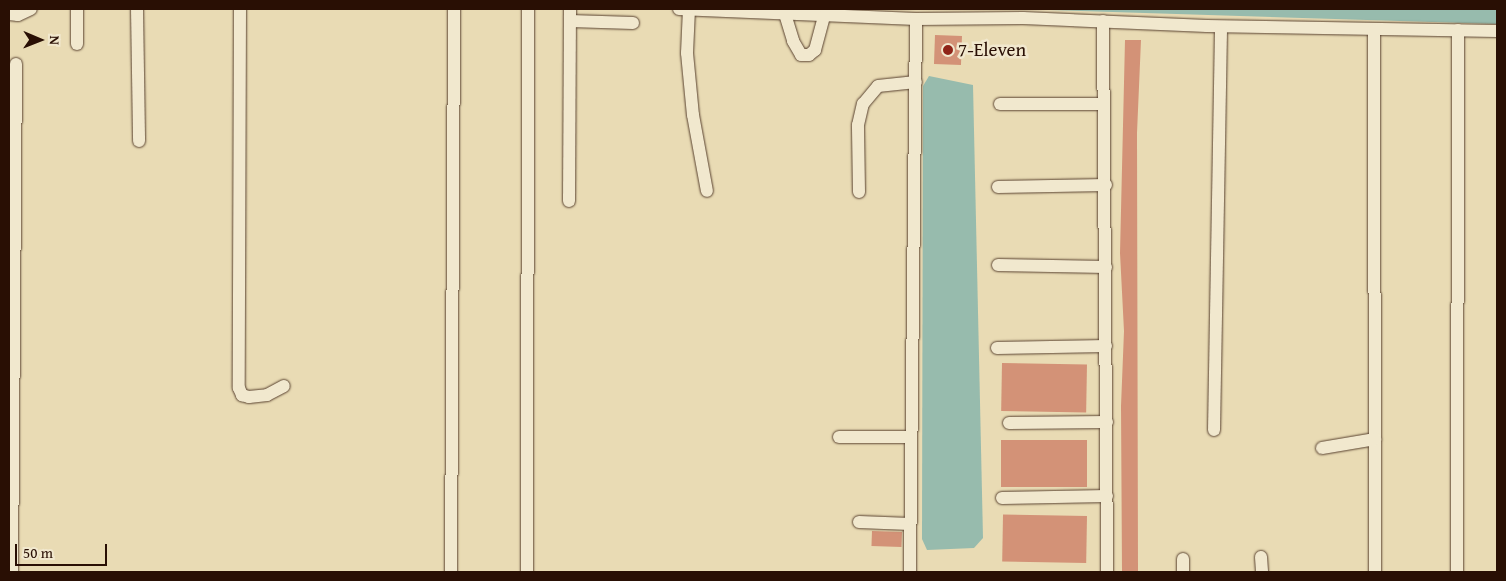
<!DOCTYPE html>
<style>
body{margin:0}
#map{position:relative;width:1506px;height:581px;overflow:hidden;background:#e9dbb4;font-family:"Gentium Book Plus",serif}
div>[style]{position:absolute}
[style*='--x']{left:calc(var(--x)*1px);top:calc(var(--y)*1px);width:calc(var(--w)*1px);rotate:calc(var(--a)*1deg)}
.water>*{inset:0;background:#97bbad}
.building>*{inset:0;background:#d39277;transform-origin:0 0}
.roads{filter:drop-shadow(0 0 1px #594230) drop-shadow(0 0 1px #594230)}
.minor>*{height:12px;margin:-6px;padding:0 6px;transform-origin:6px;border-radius:6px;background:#f1e8ce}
.dots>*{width:14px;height:14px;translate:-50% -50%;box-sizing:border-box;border:2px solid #f1e8ce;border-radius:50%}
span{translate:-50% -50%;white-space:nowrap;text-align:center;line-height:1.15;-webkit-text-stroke:5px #f1e8ce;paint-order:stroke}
.poi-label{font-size:19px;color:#290f04}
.left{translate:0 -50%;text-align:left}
.frame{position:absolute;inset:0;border:10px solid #290f04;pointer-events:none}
.north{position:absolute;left:15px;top:15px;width:50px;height:50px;-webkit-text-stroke:4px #f1e8ce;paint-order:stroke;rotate:91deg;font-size:14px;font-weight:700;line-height:20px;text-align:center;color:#290f04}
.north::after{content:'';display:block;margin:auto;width:18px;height:22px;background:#290f04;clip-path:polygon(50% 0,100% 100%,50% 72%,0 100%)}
.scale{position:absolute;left:15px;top:544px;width:92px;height:22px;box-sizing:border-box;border:2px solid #290f04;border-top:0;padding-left:6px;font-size:15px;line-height:18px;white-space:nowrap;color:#290f04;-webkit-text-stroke:4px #f1e8ce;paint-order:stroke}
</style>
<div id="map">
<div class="water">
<div style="clip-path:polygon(1017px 9px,1497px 9px,1497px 24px)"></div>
<div style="clip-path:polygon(929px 76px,973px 85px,983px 538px,974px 548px,927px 550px,922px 539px,923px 86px)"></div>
</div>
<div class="building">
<div style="left:935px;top:35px;width:27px;height:29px;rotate:2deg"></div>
<div style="clip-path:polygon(1125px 40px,1141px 40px,1137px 133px,1138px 572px,1122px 572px,1121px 406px,1124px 331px,1120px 253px)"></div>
<div style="left:1002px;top:363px;width:85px;height:48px;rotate:1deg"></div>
<div style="left:1001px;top:440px;width:86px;height:47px"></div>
<div style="left:1087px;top:516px;width:47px;height:84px;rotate:91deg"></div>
<div style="left:872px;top:531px;width:30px;height:15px;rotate:2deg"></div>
</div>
<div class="roads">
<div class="minor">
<div style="--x:137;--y:9;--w:132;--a:89.1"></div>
<div style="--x:240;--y:9;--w:379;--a:90.2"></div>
<div style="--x:239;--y:388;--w:8;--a:67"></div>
<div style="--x:242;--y:395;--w:7;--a:16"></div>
<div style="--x:249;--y:397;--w:18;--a:-6"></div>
<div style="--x:267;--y:395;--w:19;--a:-28"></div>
<div style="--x:679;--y:9;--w:237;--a:2.4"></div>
<div style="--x:916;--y:19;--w:107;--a:-0.5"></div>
<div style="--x:1023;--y:18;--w:184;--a:2.5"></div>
<div style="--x:1207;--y:26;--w:290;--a:1"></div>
<div style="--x:689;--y:9;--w:44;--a:92.6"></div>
<div style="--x:687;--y:53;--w:62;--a:84.5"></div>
<div style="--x:693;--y:115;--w:77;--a:79.6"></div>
<div style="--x:9;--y:14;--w:9;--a:6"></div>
<div style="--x:18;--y:15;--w:14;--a:-25"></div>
<div style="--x:785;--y:14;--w:28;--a:73"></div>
<div style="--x:793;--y:41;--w:16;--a:60"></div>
<div style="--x:801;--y:55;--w:8;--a:0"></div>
<div style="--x:809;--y:55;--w:8;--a:-40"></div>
<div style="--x:815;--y:50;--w:35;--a:-75"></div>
<div style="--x:570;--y:21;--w:63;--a:1.8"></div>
<div style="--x:1103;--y:21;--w:551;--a:89.58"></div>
<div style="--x:1374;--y:30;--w:542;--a:89.89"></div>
<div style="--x:77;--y:44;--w:35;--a:-90"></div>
<div style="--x:1000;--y:104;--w:104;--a:0"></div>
<div style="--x:998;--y:187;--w:108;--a:-1.1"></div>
<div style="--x:859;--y:192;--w:67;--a:-90.9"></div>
<div style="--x:858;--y:125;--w:22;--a:-77"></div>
<div style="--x:863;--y:104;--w:23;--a:-50"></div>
<div style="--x:878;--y:86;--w:38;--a:-6"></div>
<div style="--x:569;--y:201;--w:192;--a:-89.7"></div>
<div style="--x:998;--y:265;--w:108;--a:1.1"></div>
<div style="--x:997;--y:348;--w:109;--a:-1.1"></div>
<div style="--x:1009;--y:423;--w:98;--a:-0.6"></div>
<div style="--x:1214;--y:430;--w:403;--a:-89"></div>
<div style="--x:839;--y:437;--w:72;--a:0"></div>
<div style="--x:1322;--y:448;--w:54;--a:-9.6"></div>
<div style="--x:1002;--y:498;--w:105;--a:-1.1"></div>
<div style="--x:859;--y:522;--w:51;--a:2.2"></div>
<div style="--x:1261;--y:557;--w:15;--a:86"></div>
<div style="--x:1183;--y:559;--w:13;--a:90"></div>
<div style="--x:12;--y:572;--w:508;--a:-89.55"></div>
<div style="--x:451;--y:572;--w:563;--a:-89.69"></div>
<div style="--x:527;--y:572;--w:563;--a:-89.9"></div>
<div style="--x:910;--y:572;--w:553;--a:-89.38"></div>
<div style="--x:1457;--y:572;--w:542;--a:-89.89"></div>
</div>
</div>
<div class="dots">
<div style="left:948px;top:50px;background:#8f2418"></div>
</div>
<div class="poi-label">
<span class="left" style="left:958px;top:50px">7-Eleven</span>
</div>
<div class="frame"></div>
<div class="north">N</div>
<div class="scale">50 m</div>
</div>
